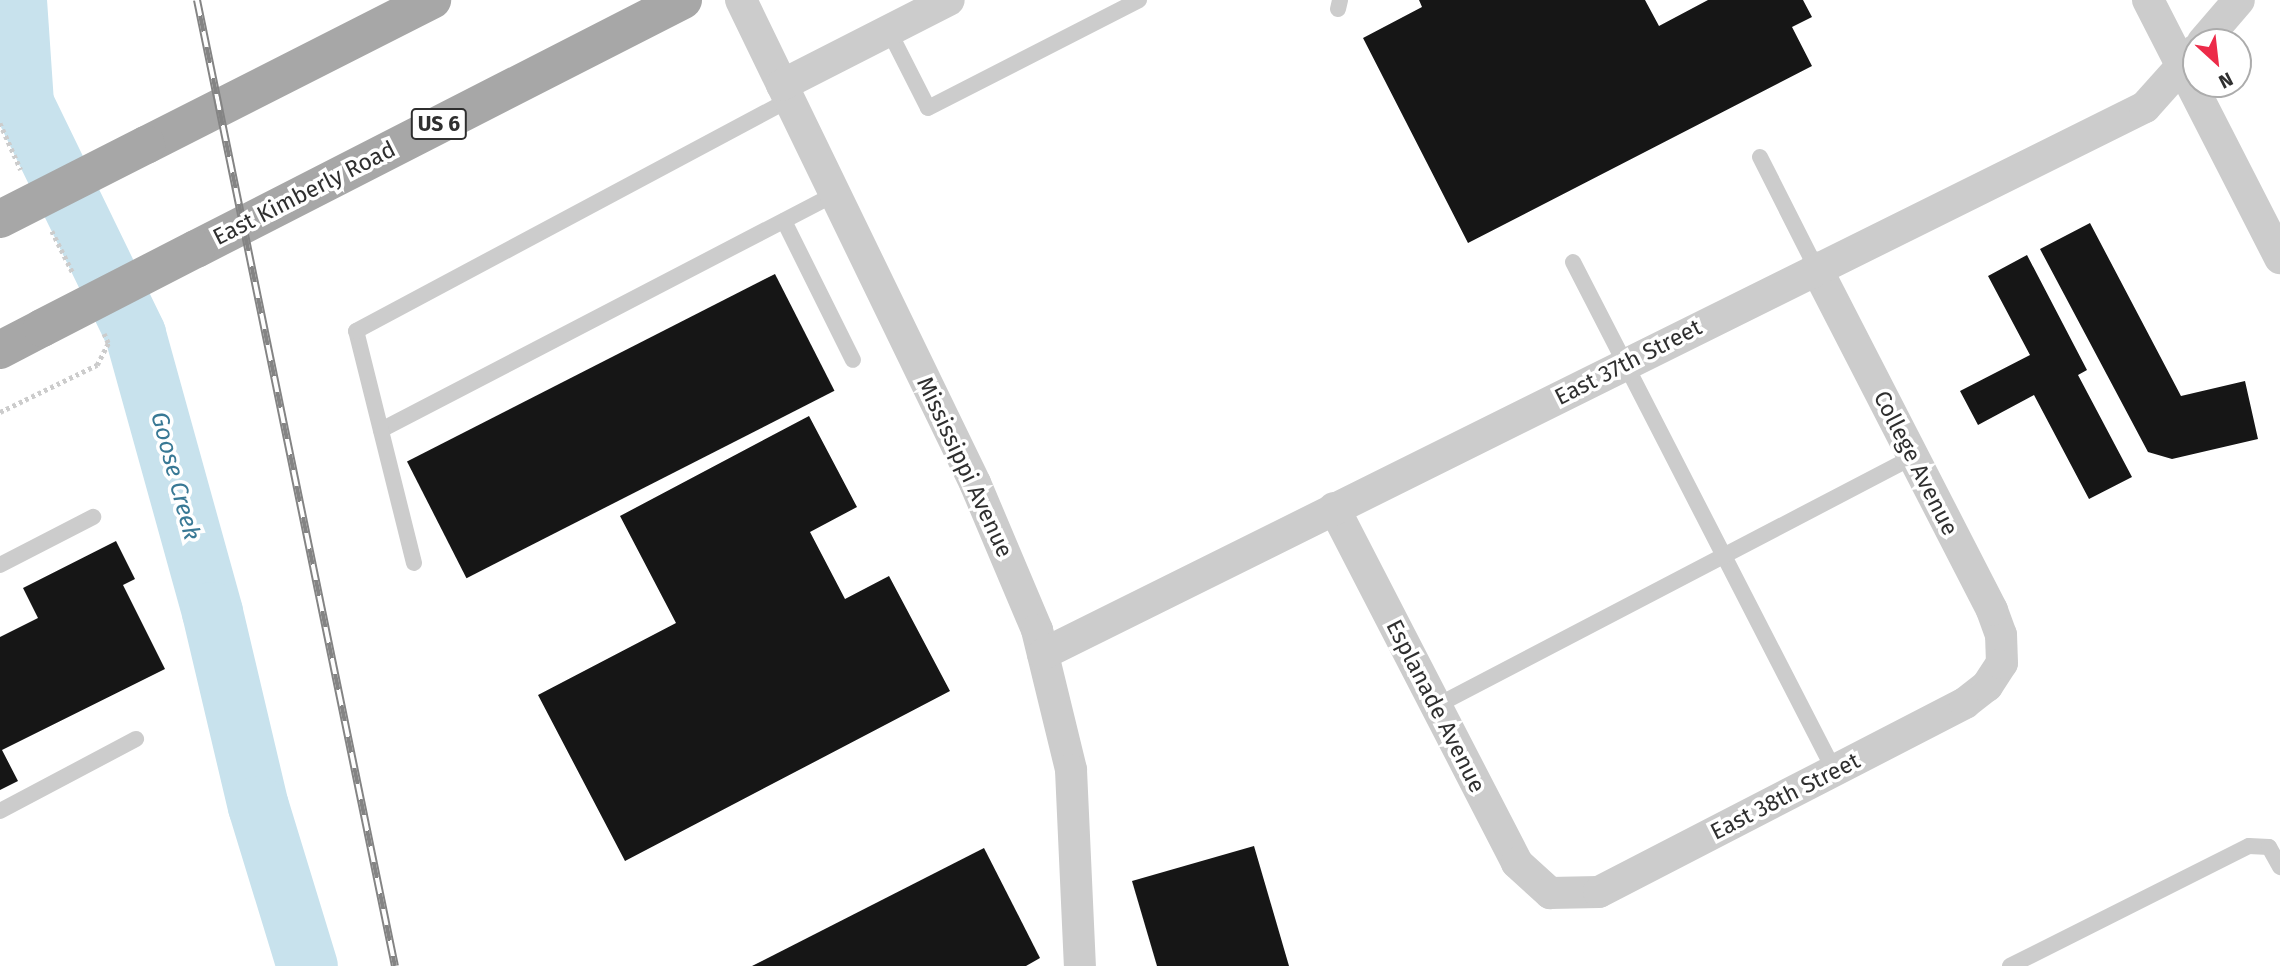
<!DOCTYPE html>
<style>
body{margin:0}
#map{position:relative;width:2280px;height:966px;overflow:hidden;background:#fff;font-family:"Fira Sans",sans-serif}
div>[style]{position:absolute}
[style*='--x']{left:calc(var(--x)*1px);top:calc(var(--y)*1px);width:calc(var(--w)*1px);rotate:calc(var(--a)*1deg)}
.river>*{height:61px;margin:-30.5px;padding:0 30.5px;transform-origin:30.5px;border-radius:30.5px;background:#c8e2ed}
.building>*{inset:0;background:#161616;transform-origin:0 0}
.path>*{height:4.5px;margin-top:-2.25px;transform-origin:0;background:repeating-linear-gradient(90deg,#ccc 0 3.5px,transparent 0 7px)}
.service>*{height:16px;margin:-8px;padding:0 8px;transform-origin:8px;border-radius:8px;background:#ccc}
.minor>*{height:32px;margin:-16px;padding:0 16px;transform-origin:16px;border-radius:16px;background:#ccc}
.primary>*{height:38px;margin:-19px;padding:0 19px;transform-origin:19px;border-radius:19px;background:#a7a7a7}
.rail>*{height:8px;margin-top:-4px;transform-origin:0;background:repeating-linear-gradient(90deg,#fff 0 16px,#848484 0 32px);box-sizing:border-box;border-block:2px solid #848484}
.primary-bridge>*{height:38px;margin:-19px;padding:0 19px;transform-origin:19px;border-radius:19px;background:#a7a7a7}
span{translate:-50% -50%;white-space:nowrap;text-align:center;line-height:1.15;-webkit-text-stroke:7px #fff;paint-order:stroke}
.shield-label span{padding:2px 5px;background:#fff;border:2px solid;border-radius:5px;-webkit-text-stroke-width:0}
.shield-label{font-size:21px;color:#2f2f2f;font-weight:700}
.street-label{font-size:23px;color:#2f2f2f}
.water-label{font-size:24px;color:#397995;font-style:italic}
.north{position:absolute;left:2182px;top:28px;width:70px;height:70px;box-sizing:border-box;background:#fff;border:2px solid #acacac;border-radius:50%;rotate:153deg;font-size:19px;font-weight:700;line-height:28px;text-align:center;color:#2f2f2f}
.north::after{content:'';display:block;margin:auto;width:24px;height:32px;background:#ec2b49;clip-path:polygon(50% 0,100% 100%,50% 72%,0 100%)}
</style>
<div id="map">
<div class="river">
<div style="--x:16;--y:0;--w:103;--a:86.1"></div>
<div style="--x:23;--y:103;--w:257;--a:64.1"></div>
<div style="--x:135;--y:334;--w:288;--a:74.5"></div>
<div style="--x:212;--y:612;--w:199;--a:76.7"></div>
<div style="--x:258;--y:806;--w:167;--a:73"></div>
</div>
<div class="building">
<div style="clip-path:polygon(1419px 0,1645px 0,1659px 26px,1708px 0,1803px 0,1812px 17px,1792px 27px,1812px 66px,1468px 243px,1363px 38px,1422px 7px)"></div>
<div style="clip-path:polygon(2090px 223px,2181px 396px,2245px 381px,2258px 439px,2172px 459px,2148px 452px,2040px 249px)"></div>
<div style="clip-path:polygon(2027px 255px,2087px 370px,2078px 375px,2132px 477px,2089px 499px,2034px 395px,1978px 425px,1960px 391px,2030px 355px,1988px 276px)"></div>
<div style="left:775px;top:274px;width:131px;height:413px;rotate:63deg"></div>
<div style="clip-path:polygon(809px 416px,857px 507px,810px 532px,845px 599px,889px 576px,950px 691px,625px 861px,538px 695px,676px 623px,620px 516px)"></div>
<div style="clip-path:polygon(116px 541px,135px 579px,123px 585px,165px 669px,2px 750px,18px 781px,0 790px,0 637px,38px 618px,23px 588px)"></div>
<div style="clip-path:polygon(1254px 846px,1289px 966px,1157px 966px,1132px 881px)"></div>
<div style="clip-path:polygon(984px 848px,1040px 958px,1026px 966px,752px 966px)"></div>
</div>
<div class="path">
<div style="--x:0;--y:123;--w:51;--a:65.9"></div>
<div style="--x:52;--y:231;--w:47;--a:63.4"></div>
<div style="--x:0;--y:412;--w:108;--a:-25.9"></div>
<div style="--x:97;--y:365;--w:25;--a:-63"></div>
<div style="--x:108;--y:343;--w:10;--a:-114"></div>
</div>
<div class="service">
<div style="--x:1338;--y:9;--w:9;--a:-77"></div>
<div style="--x:889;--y:31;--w:86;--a:63.1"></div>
<div style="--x:928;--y:108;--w:237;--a:-27.1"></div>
<div style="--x:1760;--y:157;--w:124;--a:63.2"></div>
<div style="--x:784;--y:221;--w:155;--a:63.6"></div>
<div style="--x:1573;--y:262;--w:571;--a:62.81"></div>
<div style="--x:381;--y:430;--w:512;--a:-27.47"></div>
<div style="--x:414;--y:563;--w:239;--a:-104"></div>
<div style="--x:356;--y:331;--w:491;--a:-28.1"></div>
<div style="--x:0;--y:565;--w:105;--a:-27.3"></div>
<div style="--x:1436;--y:706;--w:538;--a:-27.57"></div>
<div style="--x:0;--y:811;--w:154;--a:-27.9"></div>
<div style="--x:2010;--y:966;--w:267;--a:-26.7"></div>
<div style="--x:2249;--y:846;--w:20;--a:3"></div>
<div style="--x:2269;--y:847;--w:23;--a:61"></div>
</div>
<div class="minor">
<div style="--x:741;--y:0;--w:537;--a:64.15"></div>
<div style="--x:975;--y:483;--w:160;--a:67.1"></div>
<div style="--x:1037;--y:630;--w:144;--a:76.3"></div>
<div style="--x:1071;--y:770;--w:196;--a:87.4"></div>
<div style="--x:2148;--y:0;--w:290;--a:62.9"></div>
<div style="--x:2203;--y:42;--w:55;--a:-49.4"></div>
<div style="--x:782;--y:85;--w:187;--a:-27"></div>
<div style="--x:1334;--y:508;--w:399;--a:62.7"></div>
<div style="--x:1517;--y:863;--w:45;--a:42.3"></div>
<div style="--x:1550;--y:893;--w:49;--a:-1.2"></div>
<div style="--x:1599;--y:892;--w:412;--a:-27.3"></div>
<div style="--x:1965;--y:703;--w:28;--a:-38"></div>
<div style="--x:1987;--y:686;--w:27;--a:-57"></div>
<div style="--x:2002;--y:663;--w:28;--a:-92"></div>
<div style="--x:2001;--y:635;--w:27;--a:-110"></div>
<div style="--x:1992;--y:610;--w:385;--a:-117.2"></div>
<div style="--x:1043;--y:654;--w:1230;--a:-26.4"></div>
<div style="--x:2145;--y:107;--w:76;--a:-48.2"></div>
</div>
<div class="primary">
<div style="--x:146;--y:145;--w:321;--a:-26.9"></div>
<div style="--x:196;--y:249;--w:547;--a:-27.08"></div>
<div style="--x:0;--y:350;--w:47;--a:-27.6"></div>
</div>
<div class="rail">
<div style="--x:197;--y:0;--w:986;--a:78.42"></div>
</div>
<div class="primary-bridge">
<div style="--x:0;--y:219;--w:164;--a:-26.9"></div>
<div style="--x:42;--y:328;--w:173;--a:-27.2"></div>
</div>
<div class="shield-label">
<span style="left:439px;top:124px">US 6</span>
</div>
<div class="street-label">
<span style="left:304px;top:193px;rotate:-27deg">East Kimberly Road</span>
<span style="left:1628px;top:362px;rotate:-27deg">East 37th Street</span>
<span style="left:1916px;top:463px;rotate:63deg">College Avenue</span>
<span style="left:965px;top:467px;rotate:65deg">Mississippi Avenue</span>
<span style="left:1436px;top:706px;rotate:63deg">Esplanade Avenue</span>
<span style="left:1785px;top:796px;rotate:-27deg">East 38th Street</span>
</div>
<div class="water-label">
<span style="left:175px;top:476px;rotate:75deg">Goose Creek</span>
</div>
<div class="north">N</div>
</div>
